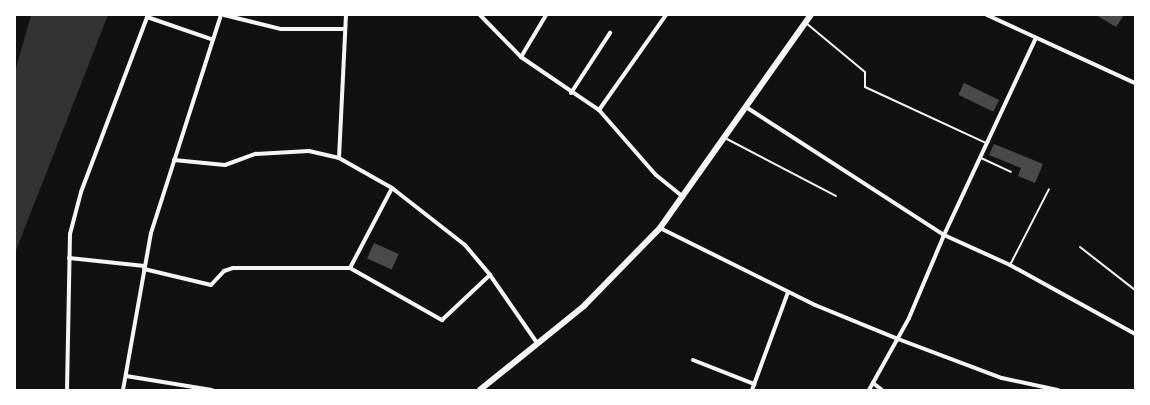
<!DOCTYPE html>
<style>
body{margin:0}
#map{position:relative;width:1150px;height:405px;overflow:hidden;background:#111;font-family:Barlow,sans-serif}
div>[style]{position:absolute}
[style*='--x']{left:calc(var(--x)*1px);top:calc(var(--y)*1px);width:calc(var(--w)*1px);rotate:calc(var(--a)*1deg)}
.water>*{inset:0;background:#333}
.building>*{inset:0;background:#4a4a4a;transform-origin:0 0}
.service>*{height:2px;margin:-1px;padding:0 1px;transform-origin:1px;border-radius:1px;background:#f5f5f5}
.minor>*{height:4px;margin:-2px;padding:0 2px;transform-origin:2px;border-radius:2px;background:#f5f5f5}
.tertiary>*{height:5.5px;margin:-2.75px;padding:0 2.75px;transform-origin:2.75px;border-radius:2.75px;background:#f5f5f5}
span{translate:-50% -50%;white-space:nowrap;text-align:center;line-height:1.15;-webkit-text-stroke:3.5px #fff;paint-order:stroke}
.frame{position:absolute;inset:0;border:16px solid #fff;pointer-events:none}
</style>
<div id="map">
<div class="water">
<div style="clip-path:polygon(31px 15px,108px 15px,15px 253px,15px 72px)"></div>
</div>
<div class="building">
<div style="clip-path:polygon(1096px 15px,1124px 15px,1116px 27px)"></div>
<div style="left:964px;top:83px;width:39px;height:13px;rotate:26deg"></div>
<div style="clip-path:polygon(994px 144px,1043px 164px,1035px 183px,1018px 176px,1021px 168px,989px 155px)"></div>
<div style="left:374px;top:243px;width:27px;height:17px;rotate:24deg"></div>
</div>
<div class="service">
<div style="--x:806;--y:23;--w:77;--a:39.7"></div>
<div style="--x:865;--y:72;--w:15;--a:90"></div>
<div style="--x:865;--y:87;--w:133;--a:24.8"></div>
<div style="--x:725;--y:138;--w:125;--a:27.6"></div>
<div style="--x:981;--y:158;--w:33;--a:25"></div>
<div style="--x:1080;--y:247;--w:70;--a:38"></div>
<div style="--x:1010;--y:265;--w:85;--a:-62.8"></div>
</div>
<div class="minor">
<div style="--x:224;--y:15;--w:59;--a:13.8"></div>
<div style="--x:281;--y:29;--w:64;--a:0"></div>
<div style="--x:480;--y:15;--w:59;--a:45.7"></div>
<div style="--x:521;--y:57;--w:94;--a:34.2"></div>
<div style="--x:599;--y:110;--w:86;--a:48.8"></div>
<div style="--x:656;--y:175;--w:35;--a:39"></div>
<div style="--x:987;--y:15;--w:163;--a:24.7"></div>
<div style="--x:147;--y:17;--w:68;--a:19"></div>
<div style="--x:521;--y:57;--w:49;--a:-59.2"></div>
<div style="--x:571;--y:93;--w:72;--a:-57"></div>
<div style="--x:746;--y:107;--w:236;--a:32.9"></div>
<div style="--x:944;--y:235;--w:72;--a:24.4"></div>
<div style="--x:1010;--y:265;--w:143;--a:28.9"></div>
<div style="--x:599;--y:110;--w:116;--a:-54.8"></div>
<div style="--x:339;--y:158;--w:143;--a:-87.2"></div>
<div style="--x:174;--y:160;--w:51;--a:5.6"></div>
<div style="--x:225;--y:165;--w:33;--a:-20"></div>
<div style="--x:256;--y:154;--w:53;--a:-3.2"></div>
<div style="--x:309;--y:151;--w:31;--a:13"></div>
<div style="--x:339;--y:158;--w:61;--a:29.5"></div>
<div style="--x:392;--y:188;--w:93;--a:38"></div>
<div style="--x:465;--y:245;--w:39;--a:50"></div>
<div style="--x:490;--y:275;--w:83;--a:55.3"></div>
<div style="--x:660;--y:228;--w:173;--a:26.4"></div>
<div style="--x:815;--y:305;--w:90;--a:22.3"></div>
<div style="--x:898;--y:339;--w:111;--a:20.6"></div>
<div style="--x:1002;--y:378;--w:57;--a:12.1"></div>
<div style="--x:69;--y:258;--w:76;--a:6"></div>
<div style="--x:350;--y:268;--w:90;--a:-62.3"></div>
<div style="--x:144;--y:269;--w:69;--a:13.4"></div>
<div style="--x:211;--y:285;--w:19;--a:-47"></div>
<div style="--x:224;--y:271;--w:9;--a:-18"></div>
<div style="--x:233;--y:268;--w:117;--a:0"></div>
<div style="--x:350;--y:268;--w:106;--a:29.5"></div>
<div style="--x:442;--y:320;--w:66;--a:-43.2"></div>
<div style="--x:693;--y:360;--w:66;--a:21.5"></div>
<div style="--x:126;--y:376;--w:87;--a:9.2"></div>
<div style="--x:873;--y:383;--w:11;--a:38"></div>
<div style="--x:67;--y:390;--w:156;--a:-88.9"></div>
<div style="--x:70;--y:234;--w:43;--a:-75.3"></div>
<div style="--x:81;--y:192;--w:189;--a:-69.3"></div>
<div style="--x:123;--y:390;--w:159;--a:-79.9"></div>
<div style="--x:151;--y:233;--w:229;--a:-72.2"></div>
<div style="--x:752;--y:390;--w:104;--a:-69.8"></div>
<div style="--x:869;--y:390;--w:82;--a:-60.9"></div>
<div style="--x:909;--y:318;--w:90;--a:-67.1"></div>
<div style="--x:944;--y:235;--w:217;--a:-65"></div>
</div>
<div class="tertiary">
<div style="--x:480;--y:390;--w:134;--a:-38.9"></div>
<div style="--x:584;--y:306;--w:109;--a:-45.7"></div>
<div style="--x:660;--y:228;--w:261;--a:-54.7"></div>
</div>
<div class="frame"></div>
</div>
